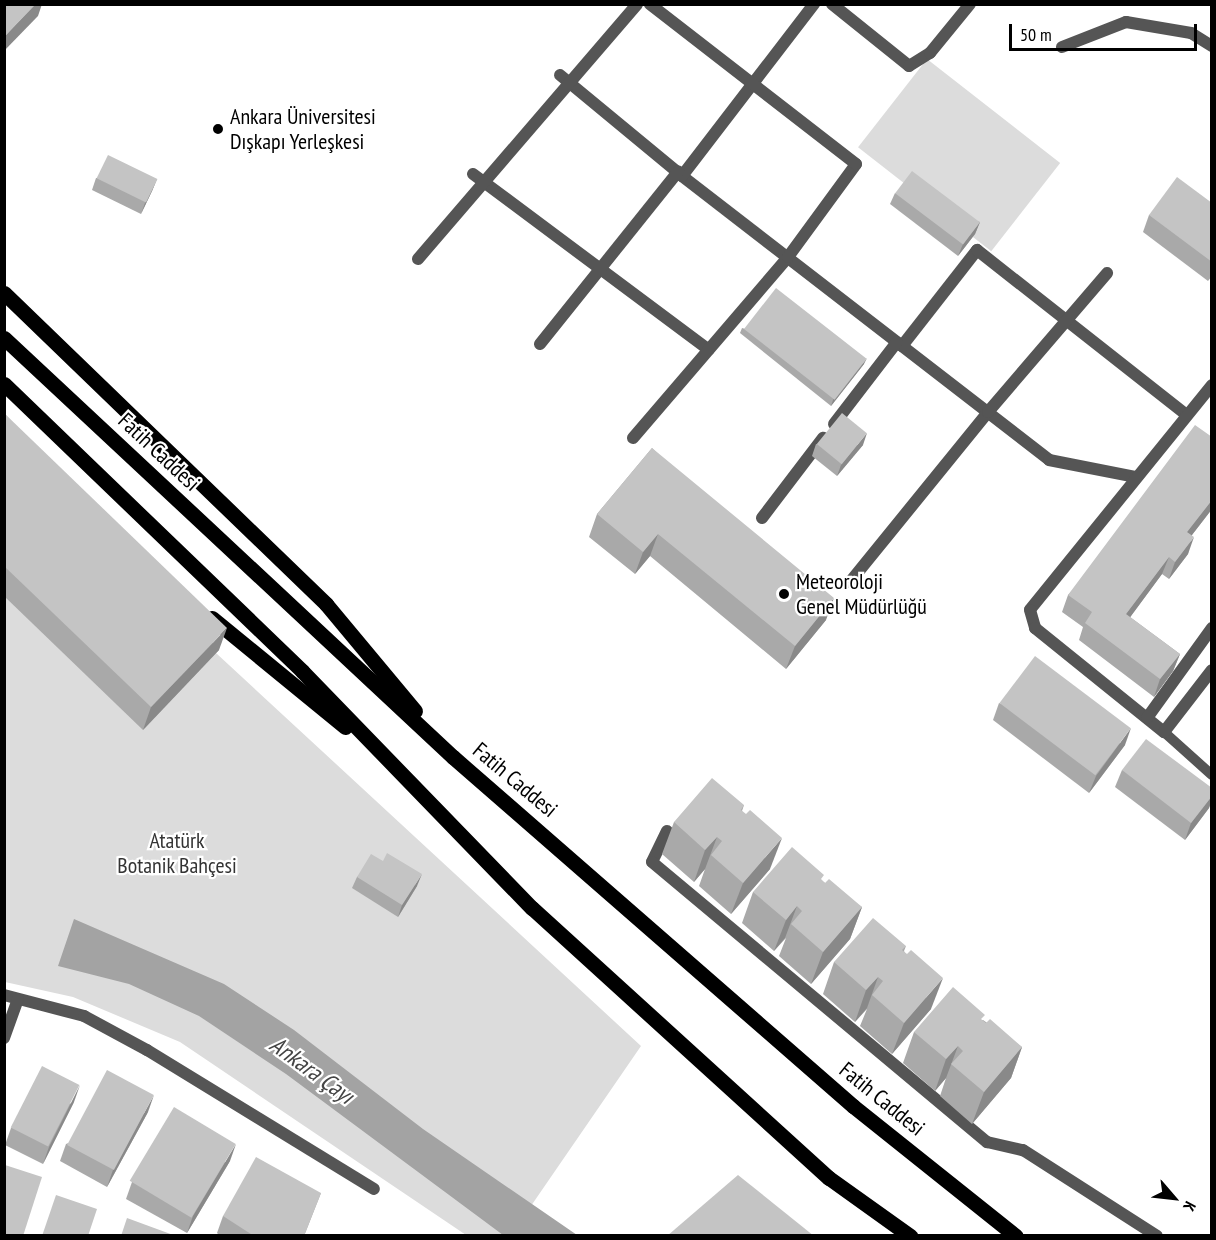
<!DOCTYPE html>
<meta charset="utf-8">
<style>
body{margin:0}
#map{position:relative;width:1216px;height:1240px;overflow:hidden;background:#fff;font-family:"PT Sans Narrow",sans-serif}
div>[style]{position:absolute}
[style*='--x']{left:calc(var(--x)*1px);top:calc(var(--y)*1px);width:calc(var(--w)*1px);rotate:calc(var(--a)*1deg)}
.green>*{inset:0;background:#dcdcdc;transform-origin:0 0}
.water>*{inset:0;background:#a3a3a3}
.lane>*{height:10px;margin:-5px;padding:0 5px;transform-origin:5px;border-radius:5px;background:#555}
.street>*{height:12px;margin:-6px;padding:0 6px;transform-origin:6px;border-radius:6px;background:#555}
.primary>*{height:15px;margin:-7.5px;padding:0 7.5px;transform-origin:7.5px;border-radius:7.5px;background:#000}
.wall>*{inset:0;background:#a9a9a9}
.shaded-wall>*{inset:0;background:#898989}
.building>*{inset:0;background:#c4c4c4;transform-origin:0 0}
.dots>*{width:16px;height:16px;translate:-50% -50%;box-sizing:border-box;border:3px solid #fff;border-radius:50%}
span{translate:-50% -50%;white-space:nowrap;text-align:center;line-height:1.15;-webkit-text-stroke:4.5px #fff;paint-order:stroke}
.poi-label{font-size:22px;color:#000}
.left{translate:0 -50%;text-align:left}
.street-label{font-size:22px;color:#000}
.park-label{font-size:22px;color:#333}
.water-label{font-size:24px;color:#444;font-style:italic}
.frame{position:absolute;inset:0;border:6px solid #000;pointer-events:none}
.north{position:absolute;left:1144px;top:1168px;width:60px;height:60px;-webkit-text-stroke:4px #fff;paint-order:stroke;rotate:118deg;font-size:16px;font-weight:700;line-height:24px;text-align:center;color:#000}
.north::after{content:'';display:block;margin:auto;width:21px;height:27px;background:#000;clip-path:polygon(50% 0,100% 100%,50% 72%,0 100%)}
.scale{position:absolute;left:1009px;top:24px;width:188px;height:27px;box-sizing:border-box;border:3px solid #000;border-top:0;padding-left:8px;font-size:18px;line-height:21px;white-space:nowrap;color:#000;-webkit-text-stroke:4px #fff;paint-order:stroke}
</style>
<div id="map">
<div class="green">
<div style="left:927px;top:59px;width:169px;height:112px;rotate:38deg"></div>
<div style="clip-path:polygon(4px 447px,163px 604px,641px 1046px,511px 1235px,466px 1235px,180px 1042px,73px 997px,5px 982px)"></div>
</div>
<div class="water">
<div style="clip-path:polygon(74px 919px,224px 984px,294px 1030px,423px 1129px,577px 1235px,503px 1235px,286px 1074px,199px 1016px,129px 984px,58px 966px)"></div>
</div>
<div class="lane">
<div style="--x:1164;--y:732;--w:64;--a:41.9"></div>
</div>
<div class="street">
<div style="--x:832;--y:4;--w:99;--a:38.8"></div>
<div style="--x:909;--y:66;--w:25;--a:-32"></div>
<div style="--x:930;--y:53;--w:63;--a:-50.8"></div>
<div style="--x:1062;--y:47;--w:69;--a:-21.3"></div>
<div style="--x:1126;--y:22;--w:66;--a:9.6"></div>
<div style="--x:1191;--y:33;--w:25;--a:32"></div>
<div style="--x:560;--y:75;--w:158;--a:39.6"></div>
<div style="--x:682;--y:176;--w:464;--a:37.7"></div>
<div style="--x:1049;--y:460;--w:89;--a:11.1"></div>
<div style="--x:473;--y:174;--w:294;--a:36.7"></div>
<div style="--x:682;--y:176;--w:217;--a:-52.5"></div>
<div style="--x:418;--y:259;--w:336;--a:-49.3"></div>
<div style="--x:540;--y:344;--w:221;--a:-51.3"></div>
<div style="--x:902;--y:346;--w:122;--a:-52"></div>
<div style="--x:977;--y:250;--w:267;--a:38.2"></div>
<div style="--x:1212;--y:385;--w:289;--a:129"></div>
<div style="--x:1030;--y:610;--w:19;--a:74"></div>
<div style="--x:1035;--y:628;--w:166;--a:38.9"></div>
<div style="--x:1164;--y:732;--w:78;--a:-52.3"></div>
<div style="--x:834;--y:424;--w:103;--a:-52.5"></div>
<div style="--x:633;--y:438;--w:238;--a:-49.4"></div>
<div style="--x:788;--y:257;--w:115;--a:-53.8"></div>
<div style="--x:856;--y:164;--w:261;--a:-142.2"></div>
<div style="--x:762;--y:518;--w:101;--a:-52.7"></div>
<div style="--x:850;--y:582;--w:219;--a:-50.9"></div>
<div style="--x:988;--y:412;--w:183;--a:-49.4"></div>
<div style="--x:1147;--y:718;--w:111;--a:-54.2"></div>
<div style="--x:667;--y:831;--w:34;--a:116"></div>
<div style="--x:652;--y:862;--w:437;--a:39.9"></div>
<div style="--x:987;--y:1142;--w:37;--a:13"></div>
<div style="--x:1023;--y:1150;--w:159;--a:32.7"></div>
<div style="--x:4;--y:995;--w:83;--a:14.7"></div>
<div style="--x:84;--y:1016;--w:72;--a:28.4"></div>
<div style="--x:147;--y:1050;--w:266;--a:31.5"></div>
<div style="--x:4;--y:1038;--w:41;--a:-70.3"></div>
</div>
<div class="primary">
<div style="--x:4;--y:293;--w:448;--a:44"></div>
<div style="--x:326;--y:604;--w:139;--a:50.2"></div>
<div style="--x:4;--y:338;--w:614;--a:43.02"></div>
<div style="--x:453;--y:757;--w:531;--a:41.1"></div>
<div style="--x:853;--y:1106;--w:208;--a:38.6"></div>
<div style="--x:4;--y:384;--w:414;--a:43.9"></div>
<div style="--x:302;--y:671;--w:330;--a:45.9"></div>
<div style="--x:532;--y:908;--w:401;--a:42.3"></div>
<div style="--x:829;--y:1178;--w:100;--a:35.6"></div>
<div style="--x:212;--y:618;--w:172;--a:39.3"></div>
</div>
<div class="wall">
<div style="clip-path:polygon(96px 178px,157px 179px,152px 191px,141px 214px,92px 190px)"></div>
<div style="clip-path:polygon(895px 193px,980px 222px,975px 234px,958px 256px,890px 204px)"></div>
<div style="clip-path:polygon(1212px 203px,1212px 276px,1208px 281px,1143px 232px,1149px 215px)"></div>
<div style="clip-path:polygon(742px 328px,864px 364px,831px 406px,740px 333px)"></div>
<div style="clip-path:polygon(4px 413px,219px 650px,143px 730px,4px 596px)"></div>
<div style="clip-path:polygon(1212px 437px,1212px 509px,1192px 535px,1188px 554px,1169px 579px,1162px 574px,1130px 617px,1180px 654px,1173px 671px,1154px 697px,1079px 640px,1083px 627px,1062px 612px,1068px 595px)"></div>
<div style="clip-path:polygon(816px 444px,863px 445px,837px 476px,812px 456px)"></div>
<div style="clip-path:polygon(652px 448px,826px 620px,786px 669px,650px 556px,635px 574px,589px 537px,597px 514px)"></div>
<div style="clip-path:polygon(999px 703px,1125px 745px,1089px 793px,993px 720px)"></div>
<div style="clip-path:polygon(1122px 770px,1212px 788px,1212px 800px,1209px 808px,1185px 840px,1115px 787px)"></div>
<div style="clip-path:polygon(744px 805px,742px 811px,770px 869px,731px 914px,699px 886px,705px 869px,694px 882px,662px 854px,674px 822px)"></div>
<div style="clip-path:polygon(383px 861px,417px 886px,398px 917px,352px 888px,357px 877px)"></div>
<div style="clip-path:polygon(822px 881px,862px 907px,850px 939px,811px 984px,779px 956px,786px 938px,774px 951px,742px 923px,753px 892px)"></div>
<div style="clip-path:polygon(906px 946px,904px 951px,931px 1009px,892px 1054px,860px 1026px,867px 1009px,855px 1022px,823px 994px,834px 962px)"></div>
<div style="clip-path:polygon(983px 1020px,1022px 1047px,1011px 1078px,972px 1124px,940px 1096px,946px 1078px,935px 1091px,903px 1063px,914px 1032px)"></div>
<div style="clip-path:polygon(74px 1102px,43px 1164px,5px 1145px,11px 1128px)"></div>
<div style="clip-path:polygon(148px 1112px,107px 1187px,60px 1161px,66px 1144px)"></div>
<div style="clip-path:polygon(230px 1161px,187px 1233px,126px 1199px,132px 1182px)"></div>
<div style="clip-path:polygon(321px 1193px,304px 1236px,220px 1236px,217px 1233px,223px 1216px)"></div>
</div>
<div class="shaded-wall">
<div style="clip-path:polygon(35px 4px,42px 4px,38px 16px,4px 51px,4px 37px)"></div>
<div style="clip-path:polygon(157px 179px,152px 191px,141px 214px,145px 203px)"></div>
<div style="clip-path:polygon(980px 222px,975px 234px,958px 256px,963px 244px)"></div>
<div style="clip-path:polygon(867px 358px,864px 364px,831px 406px,833px 400px)"></div>
<div style="clip-path:polygon(867px 433px,863px 445px,837px 476px,841px 465px)"></div>
<div style="clip-path:polygon(1212px 500px,1212px 509px,1181px 549px,1187px 532px)"></div>
<div style="clip-path:polygon(658px 534px,650px 556px,635px 574px,643px 552px)"></div>
<div style="clip-path:polygon(1194px 537px,1188px 554px,1169px 579px,1175px 562px)"></div>
<div style="clip-path:polygon(1169px 557px,1162px 574px,1120px 631px,1126px 614px)"></div>
<div style="clip-path:polygon(834px 598px,826px 620px,786px 669px,795px 646px)"></div>
<div style="clip-path:polygon(227px 628px,219px 650px,143px 730px,151px 707px)"></div>
<div style="clip-path:polygon(1180px 654px,1173px 671px,1154px 697px,1160px 679px)"></div>
<div style="clip-path:polygon(1131px 728px,1125px 745px,1089px 793px,1096px 776px)"></div>
<div style="clip-path:polygon(1212px 796px,1212px 800px,1209px 808px,1185px 840px,1191px 823px)"></div>
<div style="clip-path:polygon(717px 837px,705px 869px,694px 882px,705px 850px)"></div>
<div style="clip-path:polygon(782px 838px,770px 869px,731px 914px,743px 883px)"></div>
<div style="clip-path:polygon(422px 874px,417px 886px,398px 917px,402px 905px)"></div>
<div style="clip-path:polygon(797px 906px,785px 938px,774px 951px,786px 920px)"></div>
<div style="clip-path:polygon(862px 907px,850px 939px,811px 984px,823px 952px)"></div>
<div style="clip-path:polygon(878px 977px,867px 1008px,855px 1022px,866px 990px)"></div>
<div style="clip-path:polygon(943px 978px,931px 1009px,892px 1054px,904px 1023px)"></div>
<div style="clip-path:polygon(958px 1046px,946px 1078px,935px 1091px,946px 1059px)"></div>
<div style="clip-path:polygon(1022px 1047px,1011px 1078px,972px 1124px,984px 1092px)"></div>
<div style="clip-path:polygon(80px 1085px,74px 1102px,43px 1164px,49px 1147px)"></div>
<div style="clip-path:polygon(154px 1095px,148px 1112px,107px 1187px,113px 1170px)"></div>
<div style="clip-path:polygon(236px 1144px,230px 1161px,187px 1233px,193px 1216px)"></div>
</div>
<div class="building">
<div style="clip-path:polygon(4px 4px,36px 4px,4px 37px)"></div>
<div style="left:108px;top:155px;width:55px;height:26px;rotate:26deg"></div>
<div style="left:912px;top:171px;width:85px;height:28px;rotate:37deg"></div>
<div style="clip-path:polygon(1177px 177px,1212px 203px,1212px 262px,1149px 215px)"></div>
<div style="left:776px;top:288px;width:115px;height:52px;rotate:38deg"></div>
<div style="clip-path:polygon(4px 413px,227px 628px,151px 707px,4px 566px)"></div>
<div style="left:842px;top:413px;width:32px;height:40px;rotate:39deg"></div>
<div style="clip-path:polygon(1195px 425px,1212px 437px,1212px 500px,1187px 532px,1194px 537px,1175px 562px,1169px 557px,1126px 614px,1180px 654px,1160px 679px,1085px 623px,1092px 612px,1068px 595px)"></div>
<div style="clip-path:polygon(652px 448px,834px 598px,795px 646px,658px 534px,643px 552px,597px 514px)"></div>
<div style="left:1035px;top:656px;width:120px;height:59px;rotate:37deg"></div>
<div style="clip-path:polygon(1146px 739px,1212px 788px,1212px 796px,1191px 823px,1122px 770px)"></div>
<div style="clip-path:polygon(712px 778px,744px 805px,741px 810px,746px 814px,750px 810px,782px 838px,743px 883px,711px 855px,722px 841px,717px 837px,705px 850px,674px 822px)"></div>
<div style="clip-path:polygon(792px 847px,824px 875px,821px 879px,825px 883px,829px 879px,862px 907px,823px 952px,791px 924px,802px 911px,797px 906px,786px 920px,753px 892px)"></div>
<div style="clip-path:polygon(387px 853px,422px 874px,402px 905px,357px 877px,371px 854px,383px 861px)"></div>
<div style="clip-path:polygon(873px 918px,906px 946px,902px 950px,907px 954px,911px 950px,943px 978px,904px 1023px,872px 995px,883px 981px,878px 977px,866px 990px,834px 962px)"></div>
<div style="clip-path:polygon(953px 987px,985px 1015px,981px 1019px,986px 1023px,990px 1019px,1022px 1047px,984px 1092px,951px 1064px,963px 1051px,958px 1046px,946px 1059px,914px 1032px)"></div>
<div style="left:42px;top:1066px;width:42px;height:69px;rotate:27deg"></div>
<div style="left:107px;top:1070px;width:53px;height:85px;rotate:28deg"></div>
<div style="left:174px;top:1107px;width:72px;height:86px;rotate:31deg"></div>
<div style="clip-path:polygon(256px 1157px,321px 1193px,304px 1236px,254px 1236px,223px 1216px)"></div>
<div style="clip-path:polygon(5px 1165px,42px 1177px,23px 1236px,4px 1236px)"></div>
<div style="clip-path:polygon(738px 1175px,814px 1236px,667px 1236px)"></div>
<div style="clip-path:polygon(56px 1195px,97px 1209px,88px 1236px,42px 1236px)"></div>
<div style="clip-path:polygon(127px 1218px,176px 1236px,121px 1236px)"></div>
</div>
<div class="dots">
<div style="left:218px;top:129px;background:#000"></div>
<div style="left:784px;top:594px;background:#000"></div>
</div>
<div class="poi-label">
<span class="left" style="left:230px;top:129px">Ankara Üniversitesi<br>Dışkapı Yerleşkesi</span>
<span class="left" style="left:796px;top:594px">Meteoroloji<br>Genel Müdürlüğü</span>
</div>
<div class="street-label">
<span style="left:159px;top:452px;rotate:43deg">Fatih Caddesi</span>
<span style="left:515px;top:780px;rotate:40deg">Fatih Caddesi</span>
<span style="left:882px;top:1099px;rotate:39deg">Fatih Caddesi</span>
</div>
<div class="park-label">
<span style="left:177px;top:853px">Atatürk<br>Botanik Bahçesi</span>
</div>
<div class="water-label">
<span style="left:312px;top:1070px;rotate:36deg">Ankara Çayı</span>
</div>
<div class="frame"></div>
<div class="north">K</div>
<div class="scale">50 m</div>
</div>
